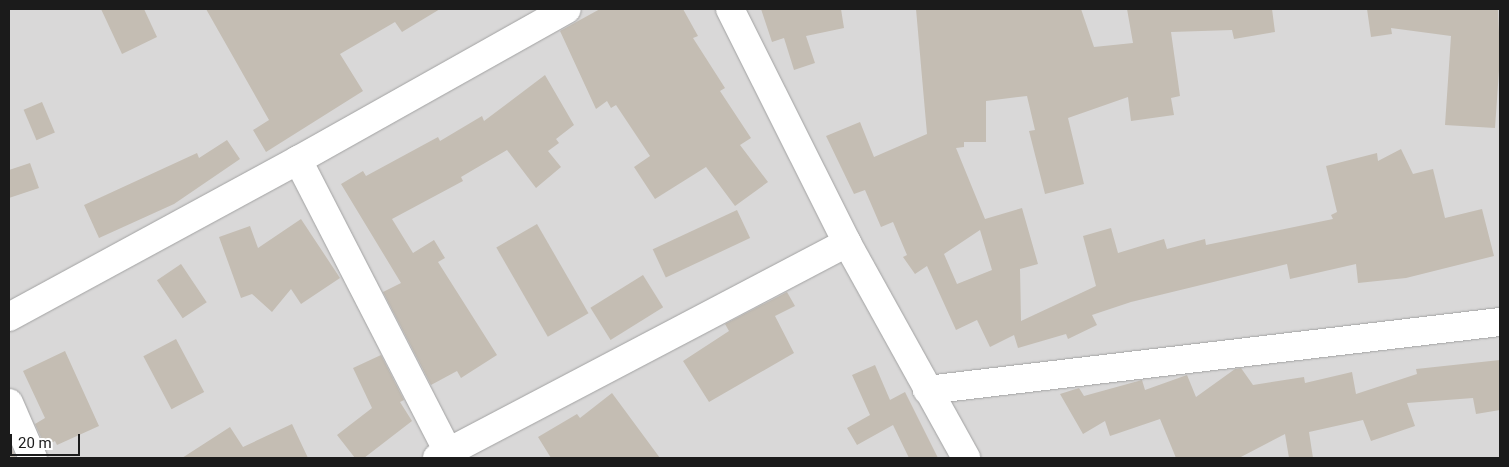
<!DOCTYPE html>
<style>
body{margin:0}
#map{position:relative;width:1509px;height:467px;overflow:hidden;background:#edeae0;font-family:Roboto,sans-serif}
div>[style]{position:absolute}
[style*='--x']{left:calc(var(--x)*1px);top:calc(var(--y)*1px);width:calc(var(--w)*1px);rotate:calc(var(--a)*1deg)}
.residential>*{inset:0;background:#d9d8d8;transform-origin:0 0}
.building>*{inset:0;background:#c4bdb3;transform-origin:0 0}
.roads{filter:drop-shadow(0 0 1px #a2a2a2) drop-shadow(0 0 1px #a2a2a2)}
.minor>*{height:28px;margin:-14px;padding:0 14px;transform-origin:14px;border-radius:14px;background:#fff}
.tertiary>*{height:28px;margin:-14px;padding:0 14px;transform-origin:14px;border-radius:14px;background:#fff}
span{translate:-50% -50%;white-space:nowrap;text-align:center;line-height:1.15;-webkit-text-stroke:4px #fff;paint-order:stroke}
.frame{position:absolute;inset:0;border:10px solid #1b1b1b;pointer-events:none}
.scale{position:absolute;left:10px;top:434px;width:70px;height:22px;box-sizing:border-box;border:2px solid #1b1b1b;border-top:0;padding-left:6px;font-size:15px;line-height:18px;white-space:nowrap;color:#1b1b1b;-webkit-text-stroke:4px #fff;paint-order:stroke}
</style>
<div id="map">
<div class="residential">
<div style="left:9px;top:9px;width:1491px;height:449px"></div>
</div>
<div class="building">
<div style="clip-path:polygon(101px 9px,144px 9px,157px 37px,122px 54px)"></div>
<div style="clip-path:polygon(206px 9px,440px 9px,402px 32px,395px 22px,340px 54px,363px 91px,266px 152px,253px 130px,269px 120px)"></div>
<div style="clip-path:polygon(600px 9px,683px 9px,698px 36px,693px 38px,725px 88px,720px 91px,751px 138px,740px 145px,768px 182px,735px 206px,706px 167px,655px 199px,634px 167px,650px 156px,616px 105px,611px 108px,607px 101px,596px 109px,560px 31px)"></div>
<div style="clip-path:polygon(761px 9px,841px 9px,844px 28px,806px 36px,815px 63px,794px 70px,784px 38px,772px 42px)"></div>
<div style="clip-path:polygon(evenodd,916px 9px,1081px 9px,1094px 47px,1133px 43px,1127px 9px,1272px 9px,1275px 32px,1234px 39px,1232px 30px,1171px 32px,1180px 96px,1171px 98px,1174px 115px,1131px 121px,1128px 97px,1068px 118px,1084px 184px,1045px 194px,1029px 131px,1035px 130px,1027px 96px,986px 101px,986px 142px,964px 142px,964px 147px,956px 148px,985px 219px,1022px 208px,1038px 264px,1020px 269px,1021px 321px,1096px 286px,1083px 236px,1111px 228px,1118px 253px,1164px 239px,1167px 249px,1205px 239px,1206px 245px,1333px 219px,1331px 215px,1337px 212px,1326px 166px,1377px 153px,1378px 161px,1401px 149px,1413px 174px,1433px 169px,1445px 218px,1482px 209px,1494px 256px,1406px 278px,1358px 283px,1356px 264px,1290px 279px,1287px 264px,1131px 302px,1092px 315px,1097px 325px,1068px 339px,1066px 334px,1018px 348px,1014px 335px,990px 347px,977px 320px,956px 330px,927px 266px,915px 274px,903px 257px,907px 255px,893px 222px,881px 227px,865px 190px,854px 194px,826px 136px,860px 122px,874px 157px,927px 134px,916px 9px,980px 230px,992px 270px,957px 284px,944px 254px,980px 230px)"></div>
<div style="clip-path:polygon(1367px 9px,1498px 9px,1500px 56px,1495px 128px,1445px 125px,1451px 36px,1391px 28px,1392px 34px,1371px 37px)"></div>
<div style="clip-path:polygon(545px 75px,574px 125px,556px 139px,559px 143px,548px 151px,561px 167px,536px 188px,507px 150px,461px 177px,463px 181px,392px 219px,413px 253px,434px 240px,445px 258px,438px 262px,497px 355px,461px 378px,457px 371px,431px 385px,383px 292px,401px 283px,341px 184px,363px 171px,366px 176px,438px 137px,440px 141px,482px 116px,484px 121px)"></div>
<div style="left:42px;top:102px;width:33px;height:20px;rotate:67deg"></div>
<div style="clip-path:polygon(227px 140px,240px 159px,174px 204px,99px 238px,84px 205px,197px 153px,199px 158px)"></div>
<div style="clip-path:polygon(30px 163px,39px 188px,9px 198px,9px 170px)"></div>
<div style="left:737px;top:210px;width:31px;height:93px;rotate:65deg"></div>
<div style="clip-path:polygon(301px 219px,340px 278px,301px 304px,291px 289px,272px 312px,252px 294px,241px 298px,219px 237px,250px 226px,258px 248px)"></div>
<div style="left:537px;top:224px;width:103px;height:47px;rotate:60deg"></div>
<div style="left:181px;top:264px;width:46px;height:29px;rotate:56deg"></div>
<div style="left:643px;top:275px;width:38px;height:62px;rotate:58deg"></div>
<div style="clip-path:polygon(787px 292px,795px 306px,775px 316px,794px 353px,709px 402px,683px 361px,729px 331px,725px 324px)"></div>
<div style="left:176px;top:339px;width:60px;height:37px;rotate:62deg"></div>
<div style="clip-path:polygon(65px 351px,99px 426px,57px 445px,55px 441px,45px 446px,35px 424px,45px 418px,23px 371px)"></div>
<div style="clip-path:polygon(381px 355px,404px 400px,400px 402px,412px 421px,364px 458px,355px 458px,337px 435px,372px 408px,353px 368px)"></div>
<div style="clip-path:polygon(1500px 360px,1500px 410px,1476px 414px,1473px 398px,1407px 403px,1415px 426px,1371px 441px,1363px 420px,1309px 432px,1313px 458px,1289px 458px,1285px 434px,1239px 458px,1176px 458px,1160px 419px,1110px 436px,1105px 421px,1083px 434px,1060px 394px,1079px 388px,1084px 396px,1142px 380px,1145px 390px,1187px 375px,1196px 397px,1235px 369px,1241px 368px,1253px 385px,1304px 377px,1305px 383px,1352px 372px,1356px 394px,1417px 374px,1416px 369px)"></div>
<div style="clip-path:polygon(875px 365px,890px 400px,905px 392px,938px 458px,909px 458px,893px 425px,857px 445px,847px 428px,870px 415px,852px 375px)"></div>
<div style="clip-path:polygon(612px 393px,660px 458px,551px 458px,538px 437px,577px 414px,580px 418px)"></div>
<div style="clip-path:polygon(292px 424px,308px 458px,182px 458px,230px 427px,243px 447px)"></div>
<div style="clip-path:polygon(9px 442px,16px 458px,9px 458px)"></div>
</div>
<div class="roads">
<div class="minor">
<div style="--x:298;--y:160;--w:335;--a:62.8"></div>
<div style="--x:9;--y:317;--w:329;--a:-28.5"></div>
<div style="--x:298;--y:160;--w:308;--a:-29.3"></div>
<div style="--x:927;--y:390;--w:577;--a:-6.77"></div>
<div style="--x:9;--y:403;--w:60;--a:66.4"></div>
<div style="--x:437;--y:458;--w:463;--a:-27.7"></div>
</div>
<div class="tertiary">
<div style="--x:730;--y:9;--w:262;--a:63.4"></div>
<div style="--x:847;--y:243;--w:246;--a:61"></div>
</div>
</div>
<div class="frame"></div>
<div class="scale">20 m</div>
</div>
